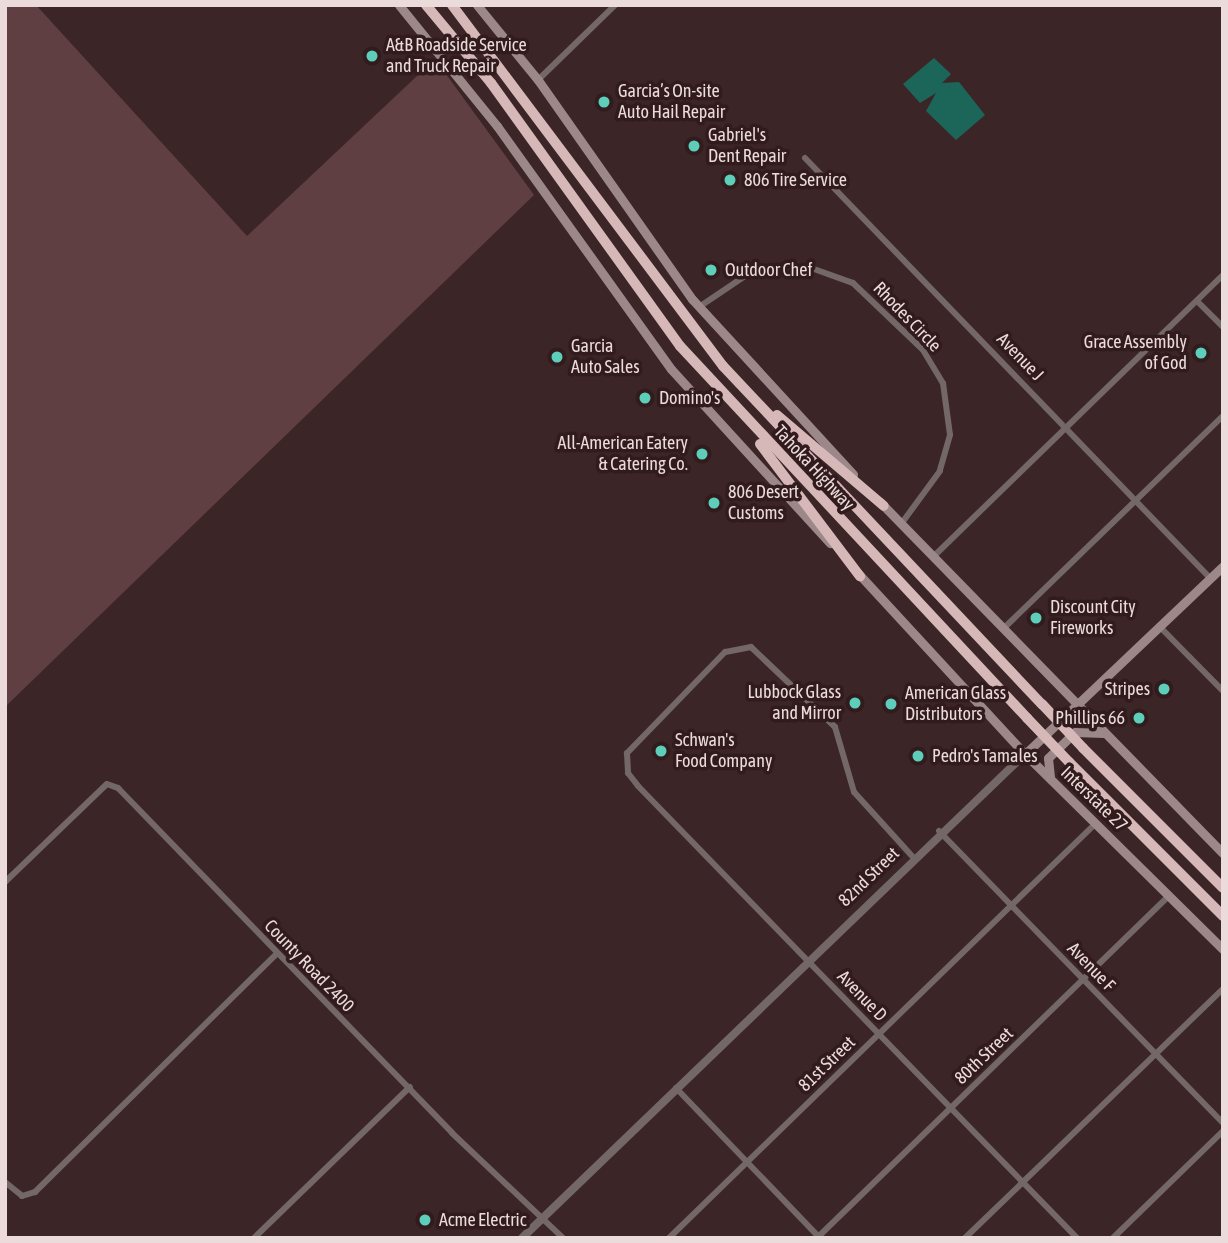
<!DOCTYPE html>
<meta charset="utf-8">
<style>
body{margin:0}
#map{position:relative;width:1228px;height:1243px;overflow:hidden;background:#3c2526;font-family:"Asap Condensed",sans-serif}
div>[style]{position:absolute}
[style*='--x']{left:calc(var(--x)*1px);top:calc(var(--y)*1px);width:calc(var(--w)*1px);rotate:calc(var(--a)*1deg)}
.green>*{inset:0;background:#5f3f41}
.water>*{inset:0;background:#1c6559}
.minor>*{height:6px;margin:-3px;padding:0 3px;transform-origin:3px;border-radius:3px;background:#746767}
.tertiary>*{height:8px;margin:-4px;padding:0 4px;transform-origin:4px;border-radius:4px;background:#746767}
.secondary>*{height:9px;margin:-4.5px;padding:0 4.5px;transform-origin:4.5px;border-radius:4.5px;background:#9c8889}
.motorway>*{height:10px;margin:-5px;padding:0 5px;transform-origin:5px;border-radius:5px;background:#d7b8b9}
.motorway-bridge>*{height:10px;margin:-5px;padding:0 5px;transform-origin:5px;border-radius:5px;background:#d7b8b9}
.dots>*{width:19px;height:19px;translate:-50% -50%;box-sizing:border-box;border:4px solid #321b1d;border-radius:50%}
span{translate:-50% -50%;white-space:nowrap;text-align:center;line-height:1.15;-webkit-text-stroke:7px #321b1d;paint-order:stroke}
.poi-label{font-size:18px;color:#ebdbdb}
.left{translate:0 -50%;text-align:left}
.right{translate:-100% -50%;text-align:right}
.street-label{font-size:18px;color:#ebdbdb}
.frame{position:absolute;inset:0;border:7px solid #ebdbdb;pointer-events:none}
</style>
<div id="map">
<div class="green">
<div style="clip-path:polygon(5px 5px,36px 5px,247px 236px,435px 59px,534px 195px,5px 707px)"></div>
</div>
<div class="water">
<div style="clip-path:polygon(934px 58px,951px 74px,942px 83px,959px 82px,985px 115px,956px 140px,926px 111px,936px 93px,920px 103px,903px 84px)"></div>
</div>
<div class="minor">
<div style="--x:538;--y:80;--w:107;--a:-44.2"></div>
<div style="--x:805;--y:158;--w:583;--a:46.04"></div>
<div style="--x:1197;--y:301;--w:37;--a:45"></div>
<div style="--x:699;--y:307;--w:55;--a:-34"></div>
<div style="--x:745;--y:276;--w:69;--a:-5.8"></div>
<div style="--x:814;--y:269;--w:41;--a:19.7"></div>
<div style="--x:853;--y:283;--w:97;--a:43.7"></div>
<div style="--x:923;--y:350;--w:39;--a:59"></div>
<div style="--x:943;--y:383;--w:52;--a:82.3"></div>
<div style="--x:950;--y:435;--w:37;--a:106"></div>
<div style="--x:940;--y:471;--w:66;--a:126.3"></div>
<div style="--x:933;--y:557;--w:405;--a:-44.2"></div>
<div style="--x:1159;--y:626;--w:91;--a:45.4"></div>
<div style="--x:1003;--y:629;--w:306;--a:-44.1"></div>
<div style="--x:939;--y:831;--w:407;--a:45.8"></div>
<div style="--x:912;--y:856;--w:86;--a:-132.2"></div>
<div style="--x:854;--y:792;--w:68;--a:-106.3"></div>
<div style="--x:835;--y:727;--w:116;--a:-136.4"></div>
<div style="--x:751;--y:647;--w:26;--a:169"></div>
<div style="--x:725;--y:652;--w:141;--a:134.1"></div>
<div style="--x:627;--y:753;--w:20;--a:87"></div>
<div style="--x:628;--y:773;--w:16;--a:52"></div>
<div style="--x:638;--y:786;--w:630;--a:45.84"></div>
<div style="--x:5;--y:882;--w:141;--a:-43.9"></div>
<div style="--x:107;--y:784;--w:12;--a:20"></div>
<div style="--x:118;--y:788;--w:480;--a:45.9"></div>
<div style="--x:452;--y:1133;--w:153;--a:43.4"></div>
<div style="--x:676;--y:1088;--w:208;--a:46.2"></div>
<div style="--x:5;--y:1182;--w:22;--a:39"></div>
<div style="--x:22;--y:1196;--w:14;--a:-17"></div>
<div style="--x:35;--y:1192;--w:340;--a:-44.6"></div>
<div style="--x:254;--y:1238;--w:217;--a:-44.1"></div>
<div style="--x:669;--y:1238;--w:595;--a:-44.18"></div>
<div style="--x:817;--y:1238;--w:492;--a:-44.2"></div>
<div style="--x:965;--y:1238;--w:359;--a:-44"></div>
<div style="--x:1113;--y:1238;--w:153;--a:-44.2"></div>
</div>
<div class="tertiary">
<div style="--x:522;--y:1238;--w:698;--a:-43.9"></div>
</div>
<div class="secondary">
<div style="--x:399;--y:5;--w:156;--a:51"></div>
<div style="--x:497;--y:126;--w:299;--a:54.4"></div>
<div style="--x:671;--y:369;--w:236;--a:47.6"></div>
<div style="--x:477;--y:5;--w:97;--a:50.9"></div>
<div style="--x:538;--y:80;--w:268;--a:54.9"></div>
<div style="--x:692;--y:299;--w:238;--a:47.4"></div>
<div style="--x:880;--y:502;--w:491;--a:45.7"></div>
<div style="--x:856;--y:571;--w:249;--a:47.3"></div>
<div style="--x:1025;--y:754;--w:278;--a:44.6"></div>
<div style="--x:1025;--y:754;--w:273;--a:-43.5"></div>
<div style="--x:1050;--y:777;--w:19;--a:-96"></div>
<div style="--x:1048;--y:758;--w:37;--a:-44"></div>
<div style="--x:1075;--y:732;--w:28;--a:2"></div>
</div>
<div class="motorway">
<div style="--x:426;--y:5;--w:102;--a:50.2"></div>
<div style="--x:491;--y:83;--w:324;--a:54.3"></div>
<div style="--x:680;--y:346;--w:509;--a:46.99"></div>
<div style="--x:452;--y:5;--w:451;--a:53.1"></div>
<div style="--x:723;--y:366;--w:465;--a:46.7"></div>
<div style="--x:777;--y:415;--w:140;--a:40.4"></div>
<div style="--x:760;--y:444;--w:166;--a:52.9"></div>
<div style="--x:1083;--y:748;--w:198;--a:45"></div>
<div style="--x:1069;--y:762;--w:218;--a:45"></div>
</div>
<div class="motorway-bridge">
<div style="--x:1042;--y:704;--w:60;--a:47"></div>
<div style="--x:1027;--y:718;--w:61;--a:46.3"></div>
</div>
<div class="dots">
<div style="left:372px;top:56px;background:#5cceba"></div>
<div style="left:604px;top:102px;background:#5cceba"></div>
<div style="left:694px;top:146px;background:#5cceba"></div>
<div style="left:730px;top:180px;background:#5cceba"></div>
<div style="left:711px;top:270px;background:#5cceba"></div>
<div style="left:1201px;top:353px;background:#5cceba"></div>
<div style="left:557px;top:357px;background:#5cceba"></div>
<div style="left:645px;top:398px;background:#5cceba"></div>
<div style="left:702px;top:454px;background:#5cceba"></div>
<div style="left:714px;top:503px;background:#5cceba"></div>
<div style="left:1036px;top:618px;background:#5cceba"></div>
<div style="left:1164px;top:689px;background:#5cceba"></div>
<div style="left:855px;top:703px;background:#5cceba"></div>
<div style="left:891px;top:704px;background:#5cceba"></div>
<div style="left:1139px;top:718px;background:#5cceba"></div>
<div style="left:661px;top:751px;background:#5cceba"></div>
<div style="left:918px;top:756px;background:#5cceba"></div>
<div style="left:425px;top:1220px;background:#5cceba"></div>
</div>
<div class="poi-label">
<span class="left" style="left:386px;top:56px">A&amp;B Roadside Service<br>and Truck Repair</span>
<span class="left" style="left:618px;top:102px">Garcia’s On-site<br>Auto Hail Repair</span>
<span class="left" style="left:708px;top:146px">Gabriel's<br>Dent Repair</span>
<span class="left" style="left:744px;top:180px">806 Tire Service</span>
<span class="left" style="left:725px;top:270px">Outdoor Chef</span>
<span class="right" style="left:1187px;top:353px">Grace Assembly<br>of God</span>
<span class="left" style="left:571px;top:357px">Garcia<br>Auto Sales</span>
<span class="left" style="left:659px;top:398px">Domino's</span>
<span class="right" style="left:688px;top:454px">All-American Eatery<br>&amp; Catering Co.</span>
<span class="left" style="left:728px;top:503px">806 Desert<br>Customs</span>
<span class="left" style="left:1050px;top:618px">Discount City<br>Fireworks</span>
<span class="right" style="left:1150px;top:689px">Stripes</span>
<span class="right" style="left:841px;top:703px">Lubbock Glass<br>and Mirror</span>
<span class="left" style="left:905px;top:704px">American Glass<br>Distributors</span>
<span class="right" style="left:1125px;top:718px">Phillips 66</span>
<span class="left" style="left:675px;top:751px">Schwan's<br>Food Company</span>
<span class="left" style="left:932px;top:756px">Pedro's Tamales</span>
<span class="left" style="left:439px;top:1220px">Acme Electric</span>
</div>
<div class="street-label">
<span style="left:907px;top:317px;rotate:46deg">Rhodes Circle</span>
<span style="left:1020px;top:357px;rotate:46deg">Avenue J</span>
<span style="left:814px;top:468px;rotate:47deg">Tahoka Highway</span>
<span style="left:1094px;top:799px;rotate:44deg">Interstate 27</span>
<span style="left:869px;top:877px;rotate:-44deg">82nd Street</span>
<span style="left:309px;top:966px;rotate:46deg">County Road 2400</span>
<span style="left:1091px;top:967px;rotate:46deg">Avenue F</span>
<span style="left:862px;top:996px;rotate:46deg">Avenue D</span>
<span style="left:984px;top:1056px;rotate:-44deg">80th Street</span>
<span style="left:827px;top:1064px;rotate:-44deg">81st Street</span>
</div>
<div class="frame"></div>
</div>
